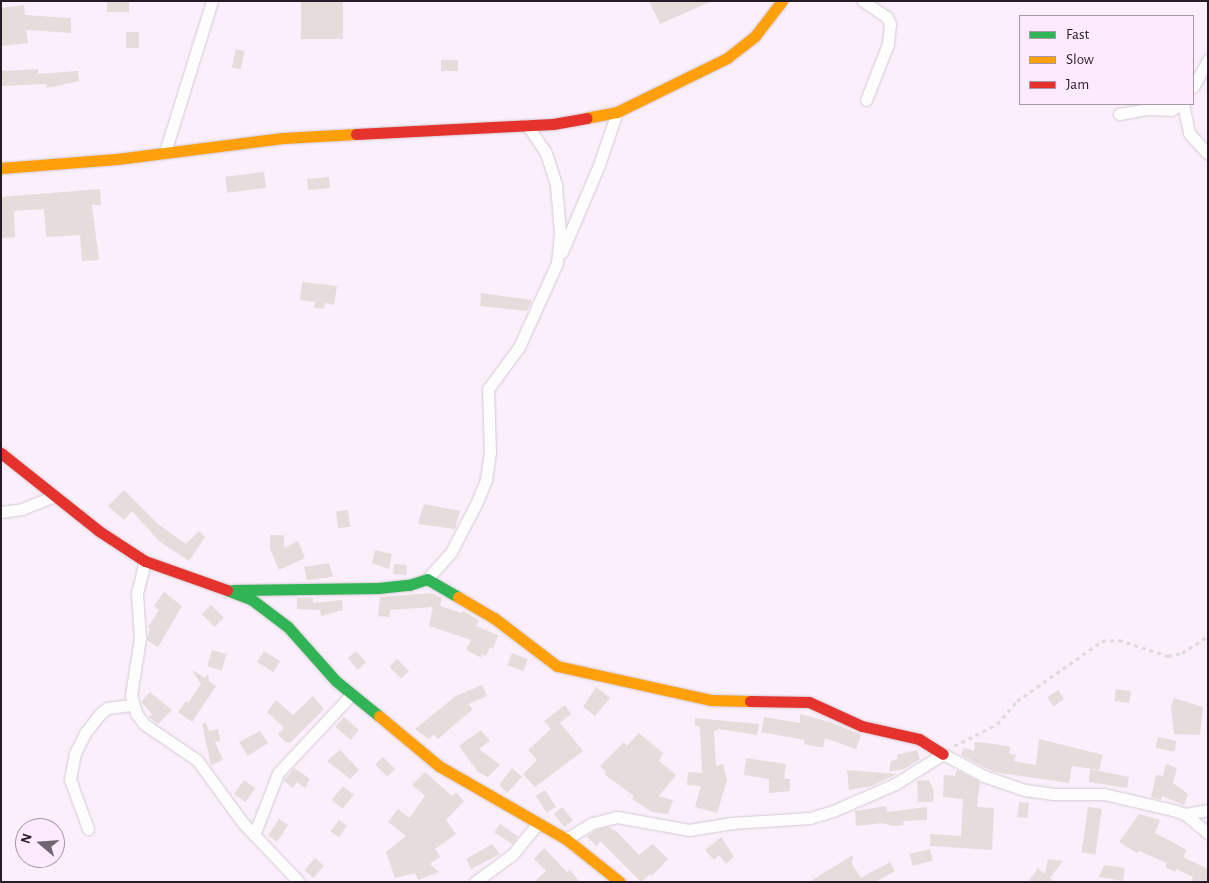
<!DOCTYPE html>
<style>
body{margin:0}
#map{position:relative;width:1209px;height:883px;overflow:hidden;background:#faeffa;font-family:"Alegreya Sans",sans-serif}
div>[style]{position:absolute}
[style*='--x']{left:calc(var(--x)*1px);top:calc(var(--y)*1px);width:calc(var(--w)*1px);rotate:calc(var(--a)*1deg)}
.building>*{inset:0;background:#e6dcdc;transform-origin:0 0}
.path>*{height:2.5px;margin-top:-1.25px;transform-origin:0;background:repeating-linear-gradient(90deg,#dedbdf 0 4px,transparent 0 8px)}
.roads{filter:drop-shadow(0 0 1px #d4cad4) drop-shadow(0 0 1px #d4cad4)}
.street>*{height:11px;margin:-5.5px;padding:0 5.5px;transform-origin:5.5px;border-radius:5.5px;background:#fefdfe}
.fast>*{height:11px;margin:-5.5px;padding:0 5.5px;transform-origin:5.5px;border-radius:5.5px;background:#30b455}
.slow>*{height:11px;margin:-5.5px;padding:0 5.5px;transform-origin:5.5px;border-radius:5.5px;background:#ff9f0a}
.jam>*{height:11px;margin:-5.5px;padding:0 5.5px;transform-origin:5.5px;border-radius:5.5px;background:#e5322d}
span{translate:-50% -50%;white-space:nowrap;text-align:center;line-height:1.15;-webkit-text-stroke:4px #feeaff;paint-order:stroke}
.frame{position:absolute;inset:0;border:2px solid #251c25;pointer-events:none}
.legend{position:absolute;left:1019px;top:15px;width:175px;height:90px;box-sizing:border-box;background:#feeaff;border:1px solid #a798a8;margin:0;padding:6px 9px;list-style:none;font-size:15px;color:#251c25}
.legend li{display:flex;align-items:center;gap:10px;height:25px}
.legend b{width:25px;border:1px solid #a798a8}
.north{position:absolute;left:15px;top:818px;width:50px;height:50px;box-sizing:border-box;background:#feeaff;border:1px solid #a798a8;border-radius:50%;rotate:288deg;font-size:14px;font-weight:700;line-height:20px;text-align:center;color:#251c25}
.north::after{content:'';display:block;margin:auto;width:18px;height:22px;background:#706670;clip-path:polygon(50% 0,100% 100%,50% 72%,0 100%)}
</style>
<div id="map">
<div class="building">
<div style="left:107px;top:1px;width:22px;height:11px"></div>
<div style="left:301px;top:1px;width:42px;height:38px"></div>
<div style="clip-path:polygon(649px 1px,712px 1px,660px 24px)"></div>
<div style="clip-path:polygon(24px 5px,25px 15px,71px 18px,71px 33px,26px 30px,28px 43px,1px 46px,1px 8px)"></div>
<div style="left:126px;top:32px;width:13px;height:16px"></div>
<div style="left:236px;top:49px;width:9px;height:19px;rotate:13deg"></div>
<div style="left:441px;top:60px;width:17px;height:11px"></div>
<div style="clip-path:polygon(38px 69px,38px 74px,78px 71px,79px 81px,47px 88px,46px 84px,1px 86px,1px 71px)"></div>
<div style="left:264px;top:172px;width:16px;height:39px;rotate:83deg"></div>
<div style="left:329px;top:177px;width:11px;height:22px;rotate:85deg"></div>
<div style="clip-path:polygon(100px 189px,101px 205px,92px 205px,99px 260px,82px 261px,80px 235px,46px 237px,44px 209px,14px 211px,15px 237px,1px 238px,1px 197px)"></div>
<div style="clip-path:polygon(302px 282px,337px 286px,334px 305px,325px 303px,324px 309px,314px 308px,315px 302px,300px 300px)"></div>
<div style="clip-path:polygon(481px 293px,532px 300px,527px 311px,480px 306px)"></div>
<div style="clip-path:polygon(124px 490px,158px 524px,186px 544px,199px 531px,205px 537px,189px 561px,159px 541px,132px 511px,124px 520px,108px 506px)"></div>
<div style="clip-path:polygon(424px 504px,460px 511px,455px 529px,418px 524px)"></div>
<div style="left:348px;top:510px;width:17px;height:12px;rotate:83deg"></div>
<div style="clip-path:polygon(270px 535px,284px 535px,284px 548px,298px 541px,305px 558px,279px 570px,270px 549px)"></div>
<div style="clip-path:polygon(375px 550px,392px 554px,389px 569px,372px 563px)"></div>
<div style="clip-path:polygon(329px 563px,333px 577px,307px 580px,304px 567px)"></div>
<div style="left:394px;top:564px;width:13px;height:10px;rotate:4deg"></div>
<div style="clip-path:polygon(164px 592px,182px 606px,158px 647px,147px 640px,150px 629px,148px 627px,159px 610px,154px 606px)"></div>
<div style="clip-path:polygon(432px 593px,442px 598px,440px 606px,462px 613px,463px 611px,479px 620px,476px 626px,498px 635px,493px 649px,490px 647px,486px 656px,481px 654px,482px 658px,466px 650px,471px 640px,429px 626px,433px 607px,390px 610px,390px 617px,378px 616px,380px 597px)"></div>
<div style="clip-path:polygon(297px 598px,313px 598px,313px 603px,342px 600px,343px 610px,321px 616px,320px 610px,297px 609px)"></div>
<div style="left:211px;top:605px;width:18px;height:13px;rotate:45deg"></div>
<div style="left:212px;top:650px;width:15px;height:17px;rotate:16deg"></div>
<div style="left:264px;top:651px;width:19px;height:13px;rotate:32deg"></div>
<div style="left:356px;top:651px;width:15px;height:11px;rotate:48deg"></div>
<div style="left:512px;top:653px;width:17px;height:13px;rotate:21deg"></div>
<div style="left:397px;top:659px;width:17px;height:11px;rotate:45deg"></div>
<div style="clip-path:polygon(192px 670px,205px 678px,208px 674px,209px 681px,216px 686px,192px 722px,178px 712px,186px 701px,188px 703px,201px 684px)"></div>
<div style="clip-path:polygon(482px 685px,487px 696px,468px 704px,473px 709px,438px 739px,434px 734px,429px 739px,415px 729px,456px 696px)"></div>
<div style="clip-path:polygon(596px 687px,610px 698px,595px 716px,583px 707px)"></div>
<div style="left:1116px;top:689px;width:15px;height:12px;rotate:8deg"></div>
<div style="left:1058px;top:690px;width:11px;height:13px;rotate:56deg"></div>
<div style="clip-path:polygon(150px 692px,172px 710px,158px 724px,149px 717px,152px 714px,141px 702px)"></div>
<div style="clip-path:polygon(313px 696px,324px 709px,290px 743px,285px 742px,278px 734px,284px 728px,267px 712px,276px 700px,293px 715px)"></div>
<div style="clip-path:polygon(1174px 698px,1203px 707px,1200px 735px,1174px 734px,1171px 707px)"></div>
<div style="clip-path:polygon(565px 705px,571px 714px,560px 723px,583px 751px,535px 787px,523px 774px,537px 760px,528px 750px,551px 729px,544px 721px)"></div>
<div style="clip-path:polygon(800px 714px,830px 722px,861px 735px,856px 749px,825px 738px,823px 748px,804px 744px,805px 740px,761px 732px,764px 717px,800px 723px)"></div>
<div style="left:344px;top:717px;width:20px;height:13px;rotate:41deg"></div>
<div style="clip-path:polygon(695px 718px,759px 724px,757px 735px,718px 729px,714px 731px,716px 766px,723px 764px,727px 781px,717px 813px,695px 807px,701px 786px,687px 785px,688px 772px,702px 773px,700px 730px,699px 726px,695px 726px)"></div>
<div style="clip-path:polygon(206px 723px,209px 731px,218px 729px,220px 741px,215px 742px,223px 760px,211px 765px,202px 724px)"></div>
<div style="clip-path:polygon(481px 730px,490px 741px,479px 749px,500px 765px,488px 777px,478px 772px,459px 746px)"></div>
<div style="clip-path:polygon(260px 731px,268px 743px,248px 756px,239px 742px)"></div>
<div style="clip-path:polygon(639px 733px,663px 753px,659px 761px,676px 775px,659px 796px,673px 800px,668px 814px,652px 812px,632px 799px,634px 796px,604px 774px,606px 772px,600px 766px,624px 742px,627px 746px)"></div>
<div style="left:1158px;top:737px;width:19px;height:11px;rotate:12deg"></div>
<div style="clip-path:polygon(1039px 739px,1103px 755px,1099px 770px,1072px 766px,1069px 783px,994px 772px,961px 755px,964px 748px,974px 751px,975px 742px,994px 744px,1011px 747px,1009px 753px,1016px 755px,1014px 761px,1036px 765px)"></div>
<div style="clip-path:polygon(340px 750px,359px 770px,350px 779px,327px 761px)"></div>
<div style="clip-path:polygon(917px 750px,920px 759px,904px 769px,889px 772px,891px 761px,898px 759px,897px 755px)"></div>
<div style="left:383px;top:757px;width:17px;height:11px;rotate:45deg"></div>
<div style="clip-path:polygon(746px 758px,786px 764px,784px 778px,790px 779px,790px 791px,769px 793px,769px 779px,744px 775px)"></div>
<div style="clip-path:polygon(1166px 764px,1177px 768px,1173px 783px,1188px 794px,1184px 805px,1162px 796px,1161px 800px,1151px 797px,1156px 775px,1163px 776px)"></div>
<div style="clip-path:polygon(294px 768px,310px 779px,305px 788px,297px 782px,293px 788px,284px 781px)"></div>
<div style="clip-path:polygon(512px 768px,522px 777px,507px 793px,499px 785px)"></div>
<div style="clip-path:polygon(1090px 769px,1129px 777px,1127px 788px,1089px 782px)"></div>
<div style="clip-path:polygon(847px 770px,897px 774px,871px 786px,849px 790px)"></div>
<div style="clip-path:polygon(957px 770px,980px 782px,977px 807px,994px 808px,992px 850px,930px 846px,930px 834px,961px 836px,963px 799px,943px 797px,944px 775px,955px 776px)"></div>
<div style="clip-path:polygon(425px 772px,452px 796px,456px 792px,464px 801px,446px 820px,456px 834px,435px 849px,440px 857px,430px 864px,439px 872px,418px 880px,415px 873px,395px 878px,386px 852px,406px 836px,388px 822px,398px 809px,409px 818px,425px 796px,412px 785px)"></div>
<div style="left:244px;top:780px;width:14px;height:17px;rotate:36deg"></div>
<div style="clip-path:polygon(929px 780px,934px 791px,933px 802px,918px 802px,917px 781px)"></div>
<div style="left:343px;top:786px;width:14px;height:18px;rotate:39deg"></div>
<div style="left:545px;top:790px;width:20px;height:11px;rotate:57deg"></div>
<div style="left:1019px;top:802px;width:10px;height:15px;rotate:6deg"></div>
<div style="clip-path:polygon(886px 806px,887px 812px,927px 807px,927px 820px,903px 821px,904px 825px,893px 826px,882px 823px,856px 826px,855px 811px)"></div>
<div style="left:562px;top:807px;width:17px;height:11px;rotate:50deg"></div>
<div style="left:1088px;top:807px;width:14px;height:46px;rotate:8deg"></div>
<div style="clip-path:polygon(1139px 814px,1160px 820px,1155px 833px,1187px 850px,1183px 857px,1208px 869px,1208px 882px,1191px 882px,1193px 877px,1176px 869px,1175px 872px,1165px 867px,1167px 863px,1139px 851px,1137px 853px,1119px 842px)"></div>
<div style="left:279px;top:819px;width:11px;height:20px;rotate:34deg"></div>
<div style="left:339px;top:820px;width:10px;height:14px;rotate:37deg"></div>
<div style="left:500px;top:824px;width:22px;height:10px;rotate:34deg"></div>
<div style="clip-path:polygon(608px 827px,617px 832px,639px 855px,653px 844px,668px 859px,652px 876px,650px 874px,641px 882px,600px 841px,597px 846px,587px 837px,596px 830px)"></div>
<div style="clip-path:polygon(721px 837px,734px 857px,726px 864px,719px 855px,714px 860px,705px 850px)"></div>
<div style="clip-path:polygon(492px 844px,500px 854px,471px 869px,466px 859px)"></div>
<div style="clip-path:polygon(544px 848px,567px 872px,570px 870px,580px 882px,534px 882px,546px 871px,534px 859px)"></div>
<div style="left:930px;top:849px;width:12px;height:21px;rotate:76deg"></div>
<div style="clip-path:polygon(853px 855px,852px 864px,861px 878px,890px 862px,895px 871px,875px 882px,809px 882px)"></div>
<div style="left:315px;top:858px;width:12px;height:16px;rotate:42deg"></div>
<div style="clip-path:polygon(1048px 859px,1063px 861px,1050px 878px,1055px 882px,1028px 882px,1038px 868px,1045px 874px)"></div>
<div style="clip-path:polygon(1104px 865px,1125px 868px,1123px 881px,1099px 877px)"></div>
</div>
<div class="path">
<div style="--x:954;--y:746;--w:48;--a:-27.1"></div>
<div style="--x:997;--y:724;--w:30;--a:-49"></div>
<div style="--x:1017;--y:701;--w:104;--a:-35.2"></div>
<div style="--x:1102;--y:641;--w:17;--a:-3"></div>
<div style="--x:1119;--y:640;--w:52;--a:18.1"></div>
<div style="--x:1168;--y:656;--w:14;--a:-12"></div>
<div style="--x:1182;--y:653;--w:31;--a:-33"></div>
</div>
<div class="roads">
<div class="street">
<div style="--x:863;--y:1;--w:29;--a:34"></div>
<div style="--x:887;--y:17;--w:8;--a:67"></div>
<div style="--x:890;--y:24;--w:20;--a:96"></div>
<div style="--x:888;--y:44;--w:60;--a:111.4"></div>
<div style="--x:1193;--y:87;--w:31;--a:-61"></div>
<div style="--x:1183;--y:104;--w:30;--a:78"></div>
<div style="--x:1189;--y:133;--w:28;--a:48"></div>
<div style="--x:1119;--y:114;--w:27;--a:-10"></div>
<div style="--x:1146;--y:109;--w:25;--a:2"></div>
<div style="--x:1171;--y:110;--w:12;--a:-31"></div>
<div style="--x:165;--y:152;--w:158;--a:-72.7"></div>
<div style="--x:562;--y:252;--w:95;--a:-67"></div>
<div style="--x:599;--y:165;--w:56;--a:-71.2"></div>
<div style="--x:1;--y:512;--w:21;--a:-8"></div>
<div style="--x:22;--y:509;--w:35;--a:-22"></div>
<div style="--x:145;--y:561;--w:33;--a:104"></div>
<div style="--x:137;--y:593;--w:45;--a:86.2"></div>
<div style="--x:140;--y:638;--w:58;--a:99"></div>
<div style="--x:131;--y:695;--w:19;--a:74"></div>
<div style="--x:136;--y:713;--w:14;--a:54"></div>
<div style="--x:144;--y:724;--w:64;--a:34.2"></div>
<div style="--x:197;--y:760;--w:78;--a:53.9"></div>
<div style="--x:243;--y:823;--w:81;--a:46.5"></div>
<div style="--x:427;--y:579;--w:36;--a:-48"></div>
<div style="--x:451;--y:552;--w:56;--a:-62.5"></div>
<div style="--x:477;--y:502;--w:24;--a:-68"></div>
<div style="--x:486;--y:480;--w:28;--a:-82"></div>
<div style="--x:490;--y:452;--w:63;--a:-91.8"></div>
<div style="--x:488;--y:389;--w:52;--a:-53.6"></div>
<div style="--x:519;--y:347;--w:92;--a:-65.7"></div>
<div style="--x:557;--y:263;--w:30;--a:-84"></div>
<div style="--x:560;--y:233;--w:49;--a:-94.7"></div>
<div style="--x:556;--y:184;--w:33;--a:-108"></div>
<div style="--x:546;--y:153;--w:34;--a:-124"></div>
<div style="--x:1185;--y:814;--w:23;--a:-10"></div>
<div style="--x:88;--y:829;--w:53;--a:-109.8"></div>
<div style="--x:70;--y:779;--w:26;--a:-79"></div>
<div style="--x:75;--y:753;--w:22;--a:-63"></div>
<div style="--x:85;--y:733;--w:24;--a:-52"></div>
<div style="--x:100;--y:714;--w:9;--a:-41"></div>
<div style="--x:107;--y:708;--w:26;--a:-7"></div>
<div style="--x:254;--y:835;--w:66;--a:-68.8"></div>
<div style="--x:278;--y:773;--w:108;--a:-46.9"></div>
<div style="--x:566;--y:839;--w:31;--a:-31"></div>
<div style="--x:593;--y:823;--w:25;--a:-14"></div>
<div style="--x:617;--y:817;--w:73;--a:10.2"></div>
<div style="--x:689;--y:830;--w:44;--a:-9.2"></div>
<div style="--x:732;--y:823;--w:78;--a:-3.7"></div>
<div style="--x:810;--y:818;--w:24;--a:-17"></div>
<div style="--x:833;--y:811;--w:68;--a:-23.5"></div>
<div style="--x:895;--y:784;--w:57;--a:-32"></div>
<div style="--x:943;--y:754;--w:47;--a:28.2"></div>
<div style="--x:984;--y:776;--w:43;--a:18.9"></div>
<div style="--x:1025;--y:790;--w:29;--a:8"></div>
<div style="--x:1054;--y:794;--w:50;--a:0"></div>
<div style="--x:1104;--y:794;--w:71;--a:13.1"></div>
<div style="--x:1173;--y:810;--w:13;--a:18"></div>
<div style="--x:1185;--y:814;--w:30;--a:40"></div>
<div style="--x:475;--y:882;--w:47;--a:-36.4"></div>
<div style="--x:513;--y:854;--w:40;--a:-51"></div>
</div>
<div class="fast">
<div style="--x:227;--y:590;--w:26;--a:21"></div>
<div style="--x:251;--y:599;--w:46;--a:37.1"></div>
<div style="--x:288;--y:627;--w:72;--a:48.4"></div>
<div style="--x:336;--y:681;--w:55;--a:39.1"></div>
<div style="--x:233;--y:590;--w:145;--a:-0.8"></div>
<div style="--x:378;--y:588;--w:31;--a:-6"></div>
<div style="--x:409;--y:585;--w:19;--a:-18"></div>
<div style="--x:427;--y:579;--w:36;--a:30"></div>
</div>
<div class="slow">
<div style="--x:586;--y:118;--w:32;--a:-11"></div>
<div style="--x:617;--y:112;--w:123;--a:-26.1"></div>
<div style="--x:727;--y:58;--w:36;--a:-38"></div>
<div style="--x:755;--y:36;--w:44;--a:-52.4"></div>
<div style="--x:1;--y:168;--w:116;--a:-4.4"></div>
<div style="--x:117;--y:159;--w:167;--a:-7.2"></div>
<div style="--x:283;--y:138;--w:73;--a:-3.1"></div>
<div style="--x:458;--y:597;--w:42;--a:30.3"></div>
<div style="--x:494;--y:618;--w:79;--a:37.3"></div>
<div style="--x:557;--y:666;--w:157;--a:12.5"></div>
<div style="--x:710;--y:700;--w:40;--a:1.4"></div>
<div style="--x:379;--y:716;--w:78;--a:39.8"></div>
<div style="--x:439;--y:766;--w:146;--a:29.9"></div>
<div style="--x:566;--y:839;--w:69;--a:38.5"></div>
</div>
<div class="jam">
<div style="--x:356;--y:134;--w:197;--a:-2.9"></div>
<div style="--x:553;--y:124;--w:34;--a:-10"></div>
<div style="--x:1;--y:453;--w:125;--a:38.5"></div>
<div style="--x:99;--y:531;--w:55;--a:33.1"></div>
<div style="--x:145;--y:561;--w:87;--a:19.5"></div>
<div style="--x:750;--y:701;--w:59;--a:1"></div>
<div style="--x:809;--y:702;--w:58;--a:24.4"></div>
<div style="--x:862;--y:726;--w:58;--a:12.8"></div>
<div style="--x:919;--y:739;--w:28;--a:32"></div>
</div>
</div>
<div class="frame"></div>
<ul class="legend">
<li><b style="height:6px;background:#30b455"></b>Fast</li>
<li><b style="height:6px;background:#ff9f0a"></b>Slow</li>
<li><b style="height:6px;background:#e5322d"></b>Jam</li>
</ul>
<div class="north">N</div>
</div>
